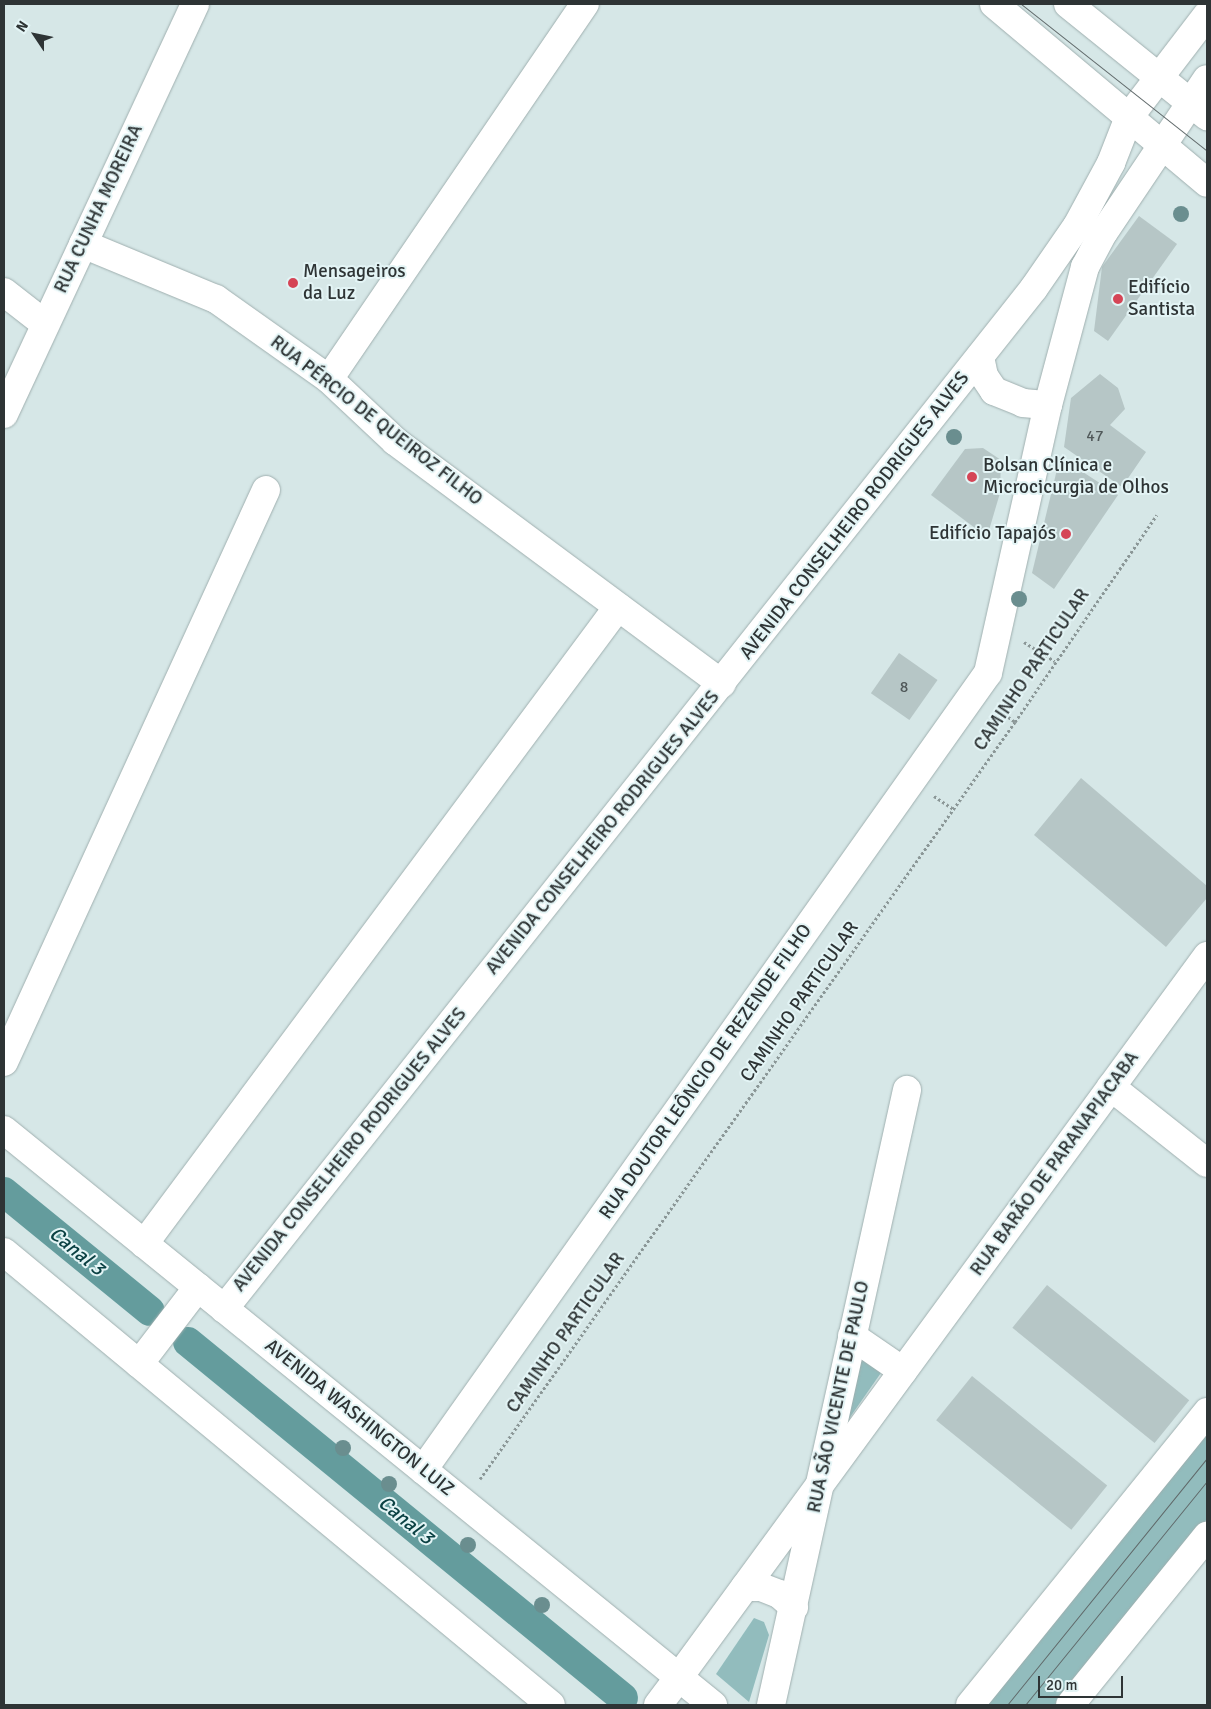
<!DOCTYPE html>
<meta charset="utf-8">
<style>
body{margin:0}
#map{position:relative;width:1211px;height:1709px;overflow:hidden;background:#d6e7e7;font-family:Signika,sans-serif}
div>[style]{position:absolute}
[style*='--x']{left:calc(var(--x)*1px);top:calc(var(--y)*1px);width:calc(var(--w)*1px);rotate:calc(var(--a)*1deg)}
.green>*{inset:0;background:#92bcbd}
.canal>*{height:30px;margin:-15px;padding:0 15px;transform-origin:15px;border-radius:15px;background:#649c9d}
.building>*{inset:0;background:#b6c6c6;transform-origin:0 0}
.path>*{height:3px;margin-top:-1.5px;transform-origin:0;background:repeating-linear-gradient(90deg,#8b9797 0 2.5px,transparent 0 5px)}
.roads{filter:drop-shadow(0 0 1px #9fafaf) drop-shadow(0 0 1px #9fafaf)}
.minor>*{height:28px;margin:-14px;padding:0 14px;transform-origin:14px;border-radius:14px;background:#fff}
.major>*{height:28px;margin:-14px;padding:0 14px;transform-origin:14px;border-radius:14px;background:#fff}
.tram>*{height:1px;margin:-0.5px;padding:0 0.5px;transform-origin:0.5px;border-radius:0.5px;background:#60696a}
.trees>*{width:16px;height:16px;margin:-8px;border-radius:50%;background:#6a8e8f}
.dots>*{width:14px;height:14px;translate:-50% -50%;box-sizing:border-box;border:2px solid #e3f4f5;border-radius:50%}
span{translate:-50% -50%;white-space:nowrap;text-align:center;line-height:1.15;-webkit-text-stroke:4px #e3f4f5;paint-order:stroke}
.number-label{font-size:16px;color:#505859}
.number-label span{-webkit-text-stroke-width:0}
.street-label{font-size:19px;color:#2e3435}
.poi-label{font-size:19px;color:#2e3435}
.left{translate:0 -50%;text-align:left}
.right{translate:-100% -50%;text-align:right}
.water-label{font-size:20px;color:#0b4143;font-style:italic}
.frame{position:absolute;inset:0;border:5px solid #2e3435;pointer-events:none}
.north{position:absolute;left:10px;top:10px;width:50px;height:50px;-webkit-text-stroke:4px #e3f4f5;paint-order:stroke;rotate:304deg;font-size:14px;font-weight:700;line-height:20px;text-align:center;color:#2e3435}
.north::after{content:'';display:block;margin:auto;width:18px;height:22px;background:#2e3435;clip-path:polygon(50% 0,100% 100%,50% 72%,0 100%)}
.scale{position:absolute;left:1038px;top:1676px;width:85px;height:22px;box-sizing:border-box;border:2px solid #2e3435;border-top:0;padding-left:6px;font-size:15px;line-height:18px;white-space:nowrap;color:#2e3435;-webkit-text-stroke:4px #e3f4f5;paint-order:stroke}
</style>
<div id="map">
<div class="green">
<div style="clip-path:polygon(861px 1355px,883px 1370px,846px 1423px)"></div>
<div style="clip-path:polygon(1207px 1431px,1207px 1519px,1055px 1705px,985px 1705px)"></div>
<div style="clip-path:polygon(754px 1618px,764px 1622px,769px 1635px,749px 1702px,716px 1674px)"></div>
</div>
<div class="canal">
<div style="--x:4;--y:1192;--w:188;--a:39.2"></div>
<div style="--x:188;--y:1342;--w:562;--a:39.3"></div>
</div>
<div class="building">
<div style="clip-path:polygon(1139px 216px,1177px 244px,1108px 341px,1094px 331px,1102px 267px)"></div>
<div style="clip-path:polygon(1100px 374px,1118px 388px,1125px 409px,1110px 425px,1146px 452px,1122px 487px,1064px 447px,1071px 398px)"></div>
<div style="clip-path:polygon(983px 448px,1001px 460px,1000px 493px,987px 537px,931px 495px,965px 449px)"></div>
<div style="clip-path:polygon(1060px 457px,1118px 495px,1054px 589px,1032px 573px)"></div>
<div style="left:899px;top:653px;width:47px;height:49px;rotate:35deg"></div>
<div style="clip-path:polygon(1081px 778px,1207px 886px,1207px 898px,1166px 947px,1034px 835px)"></div>
<div style="left:1047px;top:1285px;width:183px;height:55px;rotate:39deg"></div>
<div style="left:972px;top:1376px;width:174px;height:57px;rotate:39deg"></div>
</div>
<div class="path">
<div style="--x:1024;--y:642;--w:36;--a:32"></div>
<div style="--x:996;--y:708;--w:24;--a:36"></div>
<div style="--x:934;--y:796;--w:23;--a:34"></div>
<div style="--x:480;--y:1479;--w:927;--a:-54.75"></div>
<div style="--x:1015;--y:722;--w:251;--a:-55.6"></div>
</div>
<div class="roads">
<div class="minor">
<div style="--x:83;--y:244;--w:144;--a:22.5"></div>
<div style="--x:216;--y:299;--w:138;--a:35.3"></div>
<div style="--x:329;--y:379;--w:91;--a:43.2"></div>
<div style="--x:395;--y:441;--w:407;--a:36.6"></div>
<div style="--x:4;--y:292;--w:52;--a:38"></div>
<div style="--x:980;--y:357;--w:19;--a:78"></div>
<div style="--x:984;--y:376;--w:18;--a:56"></div>
<div style="--x:994;--y:391;--w:31;--a:22"></div>
<div style="--x:1023;--y:403;--w:25;--a:5"></div>
<div style="--x:329;--y:379;--w:454;--a:-55.7"></div>
<div style="--x:4;--y:414;--w:452;--a:-65"></div>
<div style="--x:4;--y:1062;--w:629;--a:-65.39"></div>
<div style="--x:1111;--y:1087;--w:122;--a:38.4"></div>
<div style="--x:144;--y:1244;--w:794;--a:-53.35"></div>
<div style="--x:224;--y:1309;--w:1303;--a:-51.57"></div>
<div style="--x:1034;--y:288;--w:75;--a:-55.3"></div>
<div style="--x:1077;--y:226;--w:72;--a:-61.6"></div>
<div style="--x:1111;--y:163;--w:49;--a:-68.6"></div>
<div style="--x:1129;--y:117;--w:128;--a:-52.6"></div>
<div style="--x:852;--y:1336;--w:62;--a:34.5"></div>
<div style="--x:423;--y:1470;--w:977;--a:-54.67"></div>
<div style="--x:988;--y:673;--w:275;--a:-77.4"></div>
<div style="--x:1048;--y:405;--w:143;--a:-75"></div>
<div style="--x:1085;--y:267;--w:40;--a:-62"></div>
<div style="--x:1104;--y:232;--w:184;--a:-56.1"></div>
<div style="--x:745;--y:1587;--w:16;--a:0"></div>
<div style="--x:761;--y:1587;--w:19;--a:21"></div>
<div style="--x:779;--y:1594;--w:20;--a:41"></div>
<div style="--x:679;--y:1677;--w:894;--a:-53.78"></div>
<div style="--x:771;--y:1705;--w:630;--a:-77.53"></div>
</div>
<div class="major">
<div style="--x:994;--y:4;--w:278;--a:40"></div>
<div style="--x:1068;--y:4;--w:179;--a:38.9"></div>
<div style="--x:4;--y:1130;--w:913;--a:39.04"></div>
<div style="--x:4;--y:1252;--w:710;--a:39.63"></div>
<div style="--x:139;--y:1364;--w:97;--a:-52.5"></div>
<div style="--x:658;--y:1705;--w:35;--a:-53"></div>
<div style="--x:970;--y:1705;--w:377;--a:-51"></div>
<div style="--x:1070;--y:1705;--w:218;--a:-51"></div>
</div>
</div>
<div class="tram">
<div style="--x:1021;--y:4;--w:237;--a:38.3"></div>
<div style="--x:1007;--y:1705;--w:318;--a:-51"></div>
<div style="--x:1025;--y:1705;--w:289;--a:-50.9"></div>
</div>
<div class="trees">
<div style="left:1181px;top:214px"></div>
<div style="left:954px;top:437px"></div>
<div style="left:1019px;top:599px"></div>
<div style="left:343px;top:1448px"></div>
<div style="left:389px;top:1484px"></div>
<div style="left:468px;top:1545px"></div>
<div style="left:542px;top:1605px"></div>
</div>
<div class="dots">
<div style="left:293px;top:283px;background:#d54556"></div>
<div style="left:1118px;top:299px;background:#d54556"></div>
<div style="left:972px;top:477px;background:#d54556"></div>
<div style="left:1066px;top:534px;background:#d54556"></div>
</div>
<div class="number-label">
<span style="left:1095px;top:436px">47</span>
<span style="left:904px;top:687px">8</span>
</div>
<div class="street-label">
<span style="left:99px;top:209px;rotate:-65deg">RUA CUNHA MOREIRA</span>
<span style="left:376px;top:421px;rotate:38deg">RUA PÉRCIO DE QUEIROZ FILHO</span>
<span style="left:855px;top:516px;rotate:-52deg">AVENIDA CONSELHEIRO RODRIGUES ALVES</span>
<span style="left:1032px;top:670px;rotate:-56deg">CAMINHO PARTICULAR</span>
<span style="left:603px;top:833px;rotate:-51deg">AVENIDA CONSELHEIRO RODRIGUES ALVES</span>
<span style="left:800px;top:1002px;rotate:-55deg">CAMINHO PARTICULAR</span>
<span style="left:706px;top:1072px;rotate:-55deg">RUA DOUTOR LEÔNCIO DE REZENDE FILHO</span>
<span style="left:350px;top:1150px;rotate:-51deg">AVENIDA CONSELHEIRO RODRIGUES ALVES</span>
<span style="left:1055px;top:1164px;rotate:-54deg">RUA BARÃO DE PARANAPIACABA</span>
<span style="left:566px;top:1333px;rotate:-55deg">CAMINHO PARTICULAR</span>
<span style="left:839px;top:1397px;rotate:-78deg">RUA SÃO VICENTE DE PAULO</span>
<span style="left:359px;top:1418px;rotate:39deg">AVENIDA WASHINGTON LUIZ</span>
</div>
<div class="poi-label">
<span class="left" style="left:303px;top:283px">Mensageiros<br>da Luz</span>
<span class="left" style="left:1128px;top:299px">Edifício<br>Santista</span>
<span class="left" style="left:983px;top:477px">Bolsan Clínica e<br>Microcicurgia de Olhos</span>
<span class="right" style="left:1056px;top:534px">Edifício Tapajós</span>
</div>
<div class="water-label">
<span style="left:77px;top:1251px;rotate:39deg">Canal 3</span>
<span style="left:406px;top:1520px;rotate:39deg">Canal 3</span>
</div>
<div class="frame"></div>
<div class="north">N</div>
<div class="scale">20 m</div>
</div>
